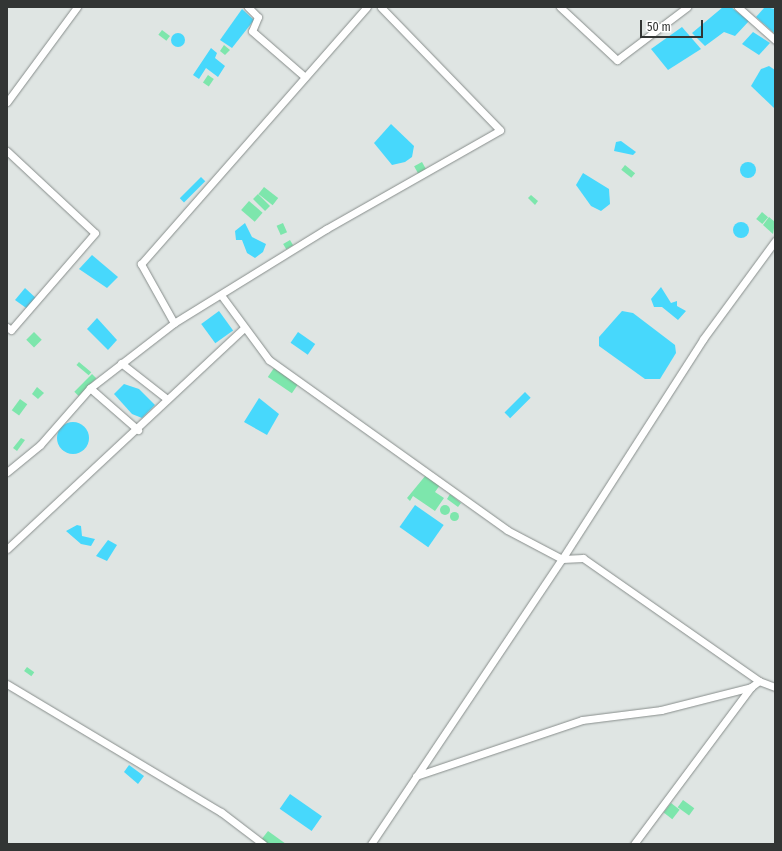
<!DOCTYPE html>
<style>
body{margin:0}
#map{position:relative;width:782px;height:851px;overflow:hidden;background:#dfe5e3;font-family:"Fira Sans Condensed",sans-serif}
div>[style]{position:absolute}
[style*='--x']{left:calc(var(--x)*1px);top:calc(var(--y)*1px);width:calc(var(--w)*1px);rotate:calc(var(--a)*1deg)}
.water>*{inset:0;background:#47d8fc;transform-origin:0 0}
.round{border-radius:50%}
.building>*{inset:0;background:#7de6ac;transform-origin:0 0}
.roads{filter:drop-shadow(0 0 1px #878d8b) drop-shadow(0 0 1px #878d8b)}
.street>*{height:7px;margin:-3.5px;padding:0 3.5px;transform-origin:3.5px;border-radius:3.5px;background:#fff}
span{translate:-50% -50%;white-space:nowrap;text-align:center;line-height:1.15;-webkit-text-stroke:3px #fff;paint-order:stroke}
.frame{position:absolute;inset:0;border:8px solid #323534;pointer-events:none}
.scale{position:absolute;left:640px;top:20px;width:63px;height:18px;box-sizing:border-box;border:2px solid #323534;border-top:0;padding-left:5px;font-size:12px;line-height:14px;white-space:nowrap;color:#323534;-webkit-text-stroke:3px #fff;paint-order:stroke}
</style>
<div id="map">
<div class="water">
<div style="clip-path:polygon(723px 7px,731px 7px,749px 21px,735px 36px,724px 32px,705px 46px,692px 33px)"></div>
<div style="clip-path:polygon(765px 7px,775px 9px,775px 34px,756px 17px)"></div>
<div style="clip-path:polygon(242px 9px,254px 20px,232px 48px,220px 40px)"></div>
<div style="clip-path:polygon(682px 27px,701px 49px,668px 70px,651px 49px)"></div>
<div style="clip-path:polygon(753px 32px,770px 43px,759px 55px,742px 44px)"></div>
<div class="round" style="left:171px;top:33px;width:14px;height:14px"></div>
<div style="clip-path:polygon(211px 48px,217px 53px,215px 58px,225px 66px,218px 77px,206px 68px,199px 79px,193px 75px)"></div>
<div style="clip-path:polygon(769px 66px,775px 70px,774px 108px,751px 86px,761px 69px)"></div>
<div style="clip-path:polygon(391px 124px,414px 146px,412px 157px,405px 162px,392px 165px,374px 143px)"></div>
<div style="clip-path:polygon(621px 141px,636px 152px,633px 155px,614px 151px,616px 142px)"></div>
<div class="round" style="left:740px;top:162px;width:16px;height:16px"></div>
<div style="clip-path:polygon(583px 173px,609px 189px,610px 204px,601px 211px,591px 206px,576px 185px)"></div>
<div style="left:201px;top:177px;width:6px;height:30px;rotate:45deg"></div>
<div class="round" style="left:733px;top:222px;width:16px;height:16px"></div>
<div style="clip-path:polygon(245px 223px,252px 237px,266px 244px,263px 252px,255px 258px,247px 253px,242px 240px,236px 240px,235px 231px)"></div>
<div style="clip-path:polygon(92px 255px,118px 277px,107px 288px,79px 269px)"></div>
<div style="clip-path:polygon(661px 287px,671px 303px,677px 301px,677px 306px,686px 311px,678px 320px,662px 307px,654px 307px,651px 299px)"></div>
<div style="clip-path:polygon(25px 288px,38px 300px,29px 310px,15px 300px)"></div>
<div style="left:219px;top:311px;width:24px;height:22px;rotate:54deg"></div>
<div style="clip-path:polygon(622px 311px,633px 313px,675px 345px,676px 353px,660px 379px,645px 379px,599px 346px,599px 337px)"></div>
<div style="clip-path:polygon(97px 318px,117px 340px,108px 350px,87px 329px)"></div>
<div style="left:298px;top:332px;width:21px;height:13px;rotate:35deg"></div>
<div style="clip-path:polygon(124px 384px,139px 389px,155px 405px,142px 418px,132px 414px,114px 394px)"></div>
<div style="left:525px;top:392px;width:8px;height:29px;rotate:45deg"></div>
<div style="clip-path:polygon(259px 398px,279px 414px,267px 435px,244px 422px)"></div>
<div class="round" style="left:57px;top:422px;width:32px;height:32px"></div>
<div style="left:415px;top:505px;width:35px;height:27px;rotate:35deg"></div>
<div style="clip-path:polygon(77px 525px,81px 526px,82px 536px,95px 539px,91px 546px,81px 544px,66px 531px)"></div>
<div style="clip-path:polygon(108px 540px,117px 545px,107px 561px,96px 556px)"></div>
<div style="clip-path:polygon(129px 765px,144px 776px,138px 784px,124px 772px)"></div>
<div style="left:290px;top:794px;width:39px;height:18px;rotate:35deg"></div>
</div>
<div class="building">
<div style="left:162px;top:30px;width:10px;height:6px;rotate:37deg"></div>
<div style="clip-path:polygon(224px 45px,230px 50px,225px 55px,220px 51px)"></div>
<div style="left:208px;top:75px;width:7px;height:9px;rotate:34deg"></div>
<div style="left:422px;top:162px;width:10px;height:9px;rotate:61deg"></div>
<div style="left:625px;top:165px;width:13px;height:6px;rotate:39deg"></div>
<div style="left:264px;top:187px;width:18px;height:9px;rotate:38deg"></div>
<div style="left:258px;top:194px;width:17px;height:7px;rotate:45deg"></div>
<div style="clip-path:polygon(531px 195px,538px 201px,535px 205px,528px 198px)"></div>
<div style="left:249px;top:201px;width:18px;height:12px;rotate:41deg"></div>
<div style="left:762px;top:212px;width:8px;height:9px;rotate:40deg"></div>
<div style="clip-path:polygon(769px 217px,775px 222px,773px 234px,763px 225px)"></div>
<div style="left:283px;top:223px;width:10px;height:7px;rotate:66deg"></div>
<div style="left:290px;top:240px;width:6px;height:8px;rotate:59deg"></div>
<div style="left:34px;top:332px;width:11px;height:11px;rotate:45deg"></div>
<div style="left:79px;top:362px;width:16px;height:4px;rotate:40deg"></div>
<div style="left:274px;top:368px;width:29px;height:11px;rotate:34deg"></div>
<div style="left:92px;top:374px;width:6px;height:25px;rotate:45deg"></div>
<div style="clip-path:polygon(37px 387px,44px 393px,38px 399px,32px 394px)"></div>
<div style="left:20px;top:399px;width:9px;height:14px;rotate:36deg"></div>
<div style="clip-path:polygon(21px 438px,25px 440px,17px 451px,13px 448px)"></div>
<div style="clip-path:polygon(426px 475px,440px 485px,435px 492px,444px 498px,435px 511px,413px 496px,410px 501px,407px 498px)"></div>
<div style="clip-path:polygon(450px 494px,461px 503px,458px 507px,447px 499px)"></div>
<div class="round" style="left:440px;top:505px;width:10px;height:10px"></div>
<div class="round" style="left:449.5px;top:511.5px;width:9px;height:9px"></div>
<div style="left:27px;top:667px;width:9px;height:5px;rotate:36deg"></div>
<div style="left:683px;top:800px;width:14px;height:9px;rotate:36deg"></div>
<div style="left:671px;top:803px;width:11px;height:12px;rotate:38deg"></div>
<div style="clip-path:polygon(268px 831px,286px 844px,266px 844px,261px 840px)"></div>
</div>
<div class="roads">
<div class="street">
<div style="--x:248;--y:7;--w:14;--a:45"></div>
<div style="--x:258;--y:17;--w:15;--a:113"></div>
<div style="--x:252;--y:31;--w:70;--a:41"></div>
<div style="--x:560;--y:7;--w:78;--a:42.9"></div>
<div style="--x:617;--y:60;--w:88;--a:-37.1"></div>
<div style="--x:738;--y:7;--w:50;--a:41.7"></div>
<div style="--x:7;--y:102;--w:118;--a:-53.6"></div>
<div style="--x:7;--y:151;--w:120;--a:43"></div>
<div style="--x:95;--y:233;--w:128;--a:130.9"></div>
<div style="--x:11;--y:330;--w:5;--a:-143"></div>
<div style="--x:221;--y:295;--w:81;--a:53.6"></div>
<div style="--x:269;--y:360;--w:292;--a:35.5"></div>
<div style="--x:507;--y:530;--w:62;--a:27.8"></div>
<div style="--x:562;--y:559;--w:21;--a:-3"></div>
<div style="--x:583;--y:558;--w:215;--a:34.9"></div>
<div style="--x:759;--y:681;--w:17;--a:21"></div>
<div style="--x:174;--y:323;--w:68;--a:-119.2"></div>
<div style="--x:141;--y:264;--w:342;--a:-48.7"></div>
<div style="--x:121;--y:363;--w:58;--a:38"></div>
<div style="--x:90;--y:388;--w:64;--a:41.2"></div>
<div style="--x:7;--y:472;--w:43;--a:-39.3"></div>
<div style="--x:40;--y:445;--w:76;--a:-48.7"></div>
<div style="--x:90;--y:388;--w:106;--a:-37.7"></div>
<div style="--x:174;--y:323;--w:179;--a:-31.7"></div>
<div style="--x:326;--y:229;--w:200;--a:-29.6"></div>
<div style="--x:500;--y:130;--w:171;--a:-134.1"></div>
<div style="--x:7;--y:549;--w:324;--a:-43"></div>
<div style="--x:7;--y:684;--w:249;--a:30.9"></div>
<div style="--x:221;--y:812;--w:53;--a:37.3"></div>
<div style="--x:416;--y:776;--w:175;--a:-18.6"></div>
<div style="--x:582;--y:720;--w:80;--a:-7.2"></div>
<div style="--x:661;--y:710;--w:93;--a:-14.3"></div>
<div style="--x:751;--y:687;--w:10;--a:-37"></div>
<div style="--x:371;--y:844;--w:343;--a:-56.2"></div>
<div style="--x:562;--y:559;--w:261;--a:-57.3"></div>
<div style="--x:703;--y:339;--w:122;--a:-53.7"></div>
<div style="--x:634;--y:844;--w:196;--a:-53.3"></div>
</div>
</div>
<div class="frame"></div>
<div class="scale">50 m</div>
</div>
